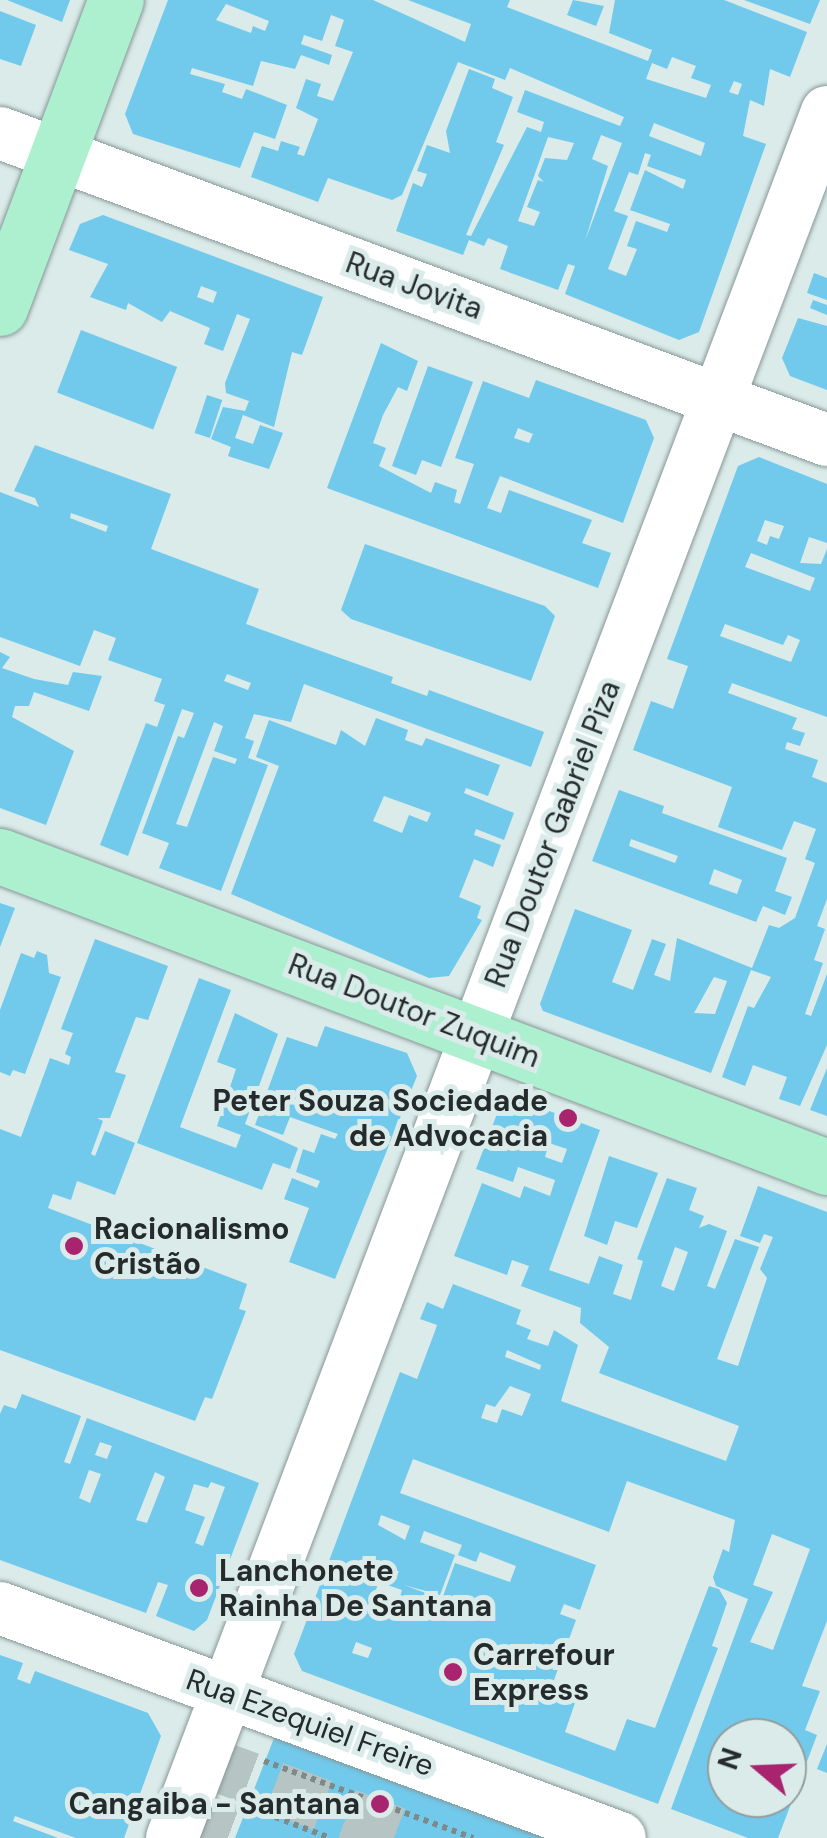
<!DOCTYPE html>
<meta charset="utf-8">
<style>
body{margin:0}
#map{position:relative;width:827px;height:1838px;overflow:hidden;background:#daebea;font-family:"DM Sans",sans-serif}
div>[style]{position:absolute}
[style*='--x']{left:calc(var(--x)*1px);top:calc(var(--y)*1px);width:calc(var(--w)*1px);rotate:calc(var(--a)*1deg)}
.building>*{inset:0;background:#71c9eb;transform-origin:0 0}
.minor-tunnel>*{height:52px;margin-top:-26px;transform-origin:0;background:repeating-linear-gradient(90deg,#b6c5c4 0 52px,transparent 0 78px)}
.path>*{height:6px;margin-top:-3px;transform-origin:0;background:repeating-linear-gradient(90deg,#7e8989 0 5px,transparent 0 10px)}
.roads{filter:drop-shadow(0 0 2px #889796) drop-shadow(0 0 2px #889796)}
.minor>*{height:52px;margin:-26px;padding:0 26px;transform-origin:26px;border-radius:26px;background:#fff}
.major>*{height:55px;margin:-27.5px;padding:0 27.5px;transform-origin:27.5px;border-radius:27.5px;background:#acf0d0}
.dots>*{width:28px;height:28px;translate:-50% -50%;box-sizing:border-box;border:5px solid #daebea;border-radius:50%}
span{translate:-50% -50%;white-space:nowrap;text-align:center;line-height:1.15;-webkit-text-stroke:10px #daebea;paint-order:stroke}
.street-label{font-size:30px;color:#252b2b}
.poi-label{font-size:30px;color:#252b2b;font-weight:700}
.right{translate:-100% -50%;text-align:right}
.left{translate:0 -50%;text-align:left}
.north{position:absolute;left:707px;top:1718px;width:100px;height:100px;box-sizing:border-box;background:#daebea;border:2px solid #929e9e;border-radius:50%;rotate:289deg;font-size:28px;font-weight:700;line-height:40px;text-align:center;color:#252b2b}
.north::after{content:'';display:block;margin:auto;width:35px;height:45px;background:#a8246e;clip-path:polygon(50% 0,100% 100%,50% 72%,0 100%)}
</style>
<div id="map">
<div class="building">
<div style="clip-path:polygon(7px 0,70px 0,62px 22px)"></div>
<div style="clip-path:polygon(evenodd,168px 0,373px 0,465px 42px,471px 24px,408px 0,510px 0,507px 7px,648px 61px,652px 50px,609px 33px,615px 0,724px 0,807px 32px,790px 77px,770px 69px,764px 106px,750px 100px,743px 136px,766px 144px,699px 332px,679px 340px,565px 294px,575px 266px,568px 264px,558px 290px,500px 269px,508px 246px,488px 238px,484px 246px,469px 240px,463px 255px,396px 231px,413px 183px,422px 187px,427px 174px,417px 171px,427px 145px,450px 153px,446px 131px,469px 69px,495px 79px,492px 88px,513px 97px,496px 142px,504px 145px,466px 235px,471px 236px,527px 127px,541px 132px,544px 122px,517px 112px,525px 90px,620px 126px,624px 117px,510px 68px,505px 80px,458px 62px,402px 195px,392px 200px,328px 178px,318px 202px,251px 177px,262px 146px,278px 151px,281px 141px,300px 147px,297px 154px,304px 156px,318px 119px,296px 108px,306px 79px,321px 84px,317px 96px,333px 101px,353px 52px,335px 46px,344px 20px,331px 15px,322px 41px,304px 35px,301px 44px,332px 55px,329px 65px,301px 55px,295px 69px,261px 61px,253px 86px,192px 68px,190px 74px,225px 84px,222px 92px,242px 99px,246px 89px,287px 105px,275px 139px,254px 132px,240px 168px,133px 134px,125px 114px,168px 0,226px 4px,269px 21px,265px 31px,253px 26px,251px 33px,216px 20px,226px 4px,168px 0,672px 57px,696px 66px,691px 78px,711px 85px,706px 98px,646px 79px,652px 63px,667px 69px,672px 57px,168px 0,734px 81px,742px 84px,738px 95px,729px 92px,734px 81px,168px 0,654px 123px,705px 143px,701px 156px,649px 136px,654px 123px,168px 0,601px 135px,622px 143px,585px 241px,608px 166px,592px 159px,601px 135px,168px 0,548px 137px,574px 143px,567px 160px,545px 158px,538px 176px,544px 182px,538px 180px,527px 207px,540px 212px,534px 226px,518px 221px,548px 137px,168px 0,645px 153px,651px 155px,647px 166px,686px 180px,683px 189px,645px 170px,630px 210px,670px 224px,667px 232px,636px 221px,627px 246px,637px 249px,626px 276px,608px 269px,628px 216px,614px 211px,629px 172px,638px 175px,645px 153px)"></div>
<div style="clip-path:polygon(573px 0,604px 6px,596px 26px,567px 15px)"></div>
<div style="clip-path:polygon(744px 0,820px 0,810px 24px)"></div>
<div style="clip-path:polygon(0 11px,36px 25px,21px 66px,0 59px)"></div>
<div style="clip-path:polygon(evenodd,103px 215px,323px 297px,302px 355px,292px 352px,274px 427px,243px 415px,235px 438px,253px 444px,260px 425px,283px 433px,269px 469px,228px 456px,231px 447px,211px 439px,223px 407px,245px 411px,249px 401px,226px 393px,225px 383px,250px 319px,237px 314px,223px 351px,204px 344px,210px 328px,170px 311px,162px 322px,128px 303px,126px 310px,90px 297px,108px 264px,69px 250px,80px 224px,103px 215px,201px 286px,217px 292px,213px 303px,197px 297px,201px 286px)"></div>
<div style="clip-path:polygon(814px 273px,827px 278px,827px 300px,807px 293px)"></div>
<div style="clip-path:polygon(813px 300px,827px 305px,827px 315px,810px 308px)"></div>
<div style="clip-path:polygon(798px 318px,827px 326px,827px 390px,790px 376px,782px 358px)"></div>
<div style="left:81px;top:330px;width:103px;height:67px;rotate:21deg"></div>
<div style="clip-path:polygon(evenodd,381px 343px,418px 361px,407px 391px,398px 387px,383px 415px,373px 443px,386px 448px,379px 466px,431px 493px,435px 482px,457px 490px,454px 502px,460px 504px,474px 464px,455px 458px,483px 381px,529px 398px,536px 380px,646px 420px,654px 438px,623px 523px,500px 476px,487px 508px,501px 513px,509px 490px,592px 520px,582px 543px,611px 553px,598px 588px,327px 488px,381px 343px,518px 428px,533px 434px,529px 443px,514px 438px,518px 428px)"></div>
<div style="clip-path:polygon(428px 366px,473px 382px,441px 467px,422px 460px,416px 475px,392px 466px)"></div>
<div style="left:207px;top:395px;width:16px;height:40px;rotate:18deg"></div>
<div style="clip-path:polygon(evenodd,35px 445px,171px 494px,151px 549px,259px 589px,246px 624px,393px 677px,391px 683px,427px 696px,429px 690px,544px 732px,531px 767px,304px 684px,291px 722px,254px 714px,245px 738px,254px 741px,248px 758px,268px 765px,221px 891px,159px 868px,169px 843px,142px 833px,178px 736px,184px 738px,194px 713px,182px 709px,128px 856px,100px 845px,146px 723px,157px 727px,165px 705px,154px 701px,162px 679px,108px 660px,116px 638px,94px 630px,80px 666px,0 637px,0 492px,39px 507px,35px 498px,14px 491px,35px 445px,71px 513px,108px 526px,106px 532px,70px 518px,71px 513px,35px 445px,227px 674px,251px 683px,248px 690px,224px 681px,227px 674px,35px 445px,214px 722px,223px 726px,214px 751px,237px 759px,235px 764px,213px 757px,187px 827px,176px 824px,214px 722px)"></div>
<div style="clip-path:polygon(evenodd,759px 457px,827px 484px,827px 543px,809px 537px,800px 563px,821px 564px,827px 549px,827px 717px,732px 683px,728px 693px,797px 718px,792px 729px,805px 733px,800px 746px,787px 742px,785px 749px,818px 760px,812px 777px,827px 783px,827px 899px,817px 926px,825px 929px,814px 960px,823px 963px,805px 1014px,811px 1016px,827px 974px,827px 1045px,800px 1106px,779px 1099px,787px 1077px,753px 1065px,745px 1086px,722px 1077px,748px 1006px,754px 1008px,771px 977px,751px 970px,711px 1073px,543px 1011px,540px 1004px,575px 909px,632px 930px,612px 982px,633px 990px,652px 939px,666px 944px,654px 975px,670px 981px,677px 938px,752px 968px,769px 925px,779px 928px,795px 918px,815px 863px,805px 859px,816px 829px,794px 821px,782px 850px,718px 827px,732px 787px,633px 750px,651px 701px,673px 709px,688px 666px,667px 659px,738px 466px,759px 457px,765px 520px,784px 526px,779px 539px,770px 536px,767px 545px,757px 541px,765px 520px,759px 457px,751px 553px,815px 578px,810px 591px,745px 567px,751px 553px,759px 457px,725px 624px,783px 645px,788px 635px,800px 640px,791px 662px,720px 636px,725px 624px,759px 457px,714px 977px,727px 981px,715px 1014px,694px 1013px,714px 977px)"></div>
<div style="clip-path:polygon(365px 544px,545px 606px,555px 616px,531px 681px,351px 619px,341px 610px)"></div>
<div style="clip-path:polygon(0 652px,10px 657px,2px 668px,34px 679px,68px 685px,73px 672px,102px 676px,89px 711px,34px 692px,29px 706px,15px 706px,12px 717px,74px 751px,46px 825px,0 808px)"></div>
<div style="clip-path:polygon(evenodd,376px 718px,408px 730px,405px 740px,422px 746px,426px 738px,500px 765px,488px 796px,466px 788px,464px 793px,514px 813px,504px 840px,476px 829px,474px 835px,501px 845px,493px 867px,474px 859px,459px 897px,481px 906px,477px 918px,482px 920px,449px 976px,429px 978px,231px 894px,279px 766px,256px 757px,269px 720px,336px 745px,341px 730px,365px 746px,376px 718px,384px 796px,431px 813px,427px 822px,409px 815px,402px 833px,373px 821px,384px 796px)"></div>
<div style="clip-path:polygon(evenodd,619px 790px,664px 806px,662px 813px,787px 858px,775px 891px,792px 897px,785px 915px,763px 906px,756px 922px,592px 861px,619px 790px,631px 839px,678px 856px,675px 863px,629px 846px,631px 839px,619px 790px,714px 869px,742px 880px,737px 894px,709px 884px,714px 869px)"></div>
<div style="clip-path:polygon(0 903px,15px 908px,0 947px)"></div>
<div style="clip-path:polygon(95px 939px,168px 966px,148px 1020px,136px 1017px,115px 1072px,126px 1075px,110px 1118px,97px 1118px,103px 1121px,91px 1154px,95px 1156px,105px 1131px,135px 1143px,115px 1195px,77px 1181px,71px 1200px,53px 1194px,48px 1208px,247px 1284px,239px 1309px,246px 1311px,212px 1399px,205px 1397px,195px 1421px,0 1350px,0 1129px,21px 1137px,50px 1058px,69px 1065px,71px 1057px,65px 1054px,73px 1033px,61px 1029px)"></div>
<div style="clip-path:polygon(37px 951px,47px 955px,49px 973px,61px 977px,25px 1074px,13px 1070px,10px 1076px,0 1072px,0 1010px,21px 953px,34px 958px)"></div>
<div style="clip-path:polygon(199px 978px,231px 990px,180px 1127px,236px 1148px,241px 1135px,217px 1126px,236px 1069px,217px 1062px,235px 1013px,278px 1034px,245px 1124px,298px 1148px,290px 1169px,273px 1163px,262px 1190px,137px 1143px)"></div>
<div style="clip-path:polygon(325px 1026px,407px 1053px,417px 1076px,335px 1279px,289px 1262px,309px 1208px,284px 1199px,292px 1178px,317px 1188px,320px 1181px,296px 1172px,303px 1149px,314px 1153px,321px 1134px,335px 1139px,338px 1134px,290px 1117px,283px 1135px,255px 1125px,287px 1037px,317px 1047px)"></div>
<div style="clip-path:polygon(827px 1068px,827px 1116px,810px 1110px)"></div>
<div style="clip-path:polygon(evenodd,512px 1097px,600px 1130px,549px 1270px,589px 1284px,599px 1256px,623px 1265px,613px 1294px,631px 1300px,643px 1261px,637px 1259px,667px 1178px,697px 1188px,689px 1210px,704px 1216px,699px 1228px,709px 1224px,727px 1231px,707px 1286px,715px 1289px,735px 1239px,759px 1247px,717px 1359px,738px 1366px,767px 1278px,760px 1269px,773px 1237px,764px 1234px,760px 1243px,740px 1236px,758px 1186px,827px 1212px,827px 1621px,802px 1686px,820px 1691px,805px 1730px,817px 1735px,778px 1838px,748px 1838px,671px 1809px,748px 1599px,716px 1586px,713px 1577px,723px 1549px,729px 1552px,735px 1520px,627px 1481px,609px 1532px,413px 1459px,400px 1493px,596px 1565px,580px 1610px,564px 1604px,560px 1614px,576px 1620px,550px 1691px,576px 1700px,565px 1732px,615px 1751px,627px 1719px,655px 1728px,709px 1586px,719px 1589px,727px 1603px,712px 1646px,718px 1648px,658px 1804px,302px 1671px,294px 1654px,400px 1372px,417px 1379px,435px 1331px,437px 1325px,420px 1319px,427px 1302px,443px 1309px,453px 1284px,521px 1310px,516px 1324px,531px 1330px,527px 1339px,548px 1346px,554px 1330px,578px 1345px,561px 1401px,726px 1461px,739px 1426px,599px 1373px,609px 1347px,580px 1323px,581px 1308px,521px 1286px,529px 1266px,512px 1260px,507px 1275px,454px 1256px,482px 1183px,520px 1198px,524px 1186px,550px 1196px,555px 1180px,518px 1167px,513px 1182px,476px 1169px,503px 1098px,512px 1097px,549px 1143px,567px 1149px,562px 1163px,545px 1157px,549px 1143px,512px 1097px,675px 1247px,688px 1252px,674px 1291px,661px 1286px,675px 1247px,512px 1097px,507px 1350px,541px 1365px,540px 1370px,505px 1357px,507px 1350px,512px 1097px,510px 1386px,531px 1394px,522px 1416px,502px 1409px,497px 1423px,481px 1418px,486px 1404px,495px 1407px,510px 1386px,512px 1097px,381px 1515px,410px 1526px,405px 1540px,378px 1525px,381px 1515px,512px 1097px,424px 1531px,462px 1545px,458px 1555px,476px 1562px,480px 1552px,516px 1566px,510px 1582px,455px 1563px,442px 1599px,404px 1585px,440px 1595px,455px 1555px,420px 1542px,424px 1531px,512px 1097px,772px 1534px,810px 1549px,773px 1650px,750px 1642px,773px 1592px,753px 1585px,772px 1534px,512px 1097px,379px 1582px,402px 1590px,399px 1600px,375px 1592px,379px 1582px,512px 1097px,356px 1642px,372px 1648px,368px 1658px,352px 1653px,356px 1642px,512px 1097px,533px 1643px,546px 1649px,542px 1662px,528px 1657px,533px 1643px,512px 1097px,727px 1738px,787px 1738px,787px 1798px,727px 1798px,727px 1738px)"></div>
<div style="clip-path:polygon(609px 1156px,658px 1173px,637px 1228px,615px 1221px,607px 1245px,584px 1236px)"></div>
<div style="clip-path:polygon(evenodd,22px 1394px,81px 1416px,64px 1462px,70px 1464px,87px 1418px,259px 1483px,207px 1620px,194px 1631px,156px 1616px,168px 1585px,158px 1582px,146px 1613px,0 1560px,0 1414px,4px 1405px,16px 1409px,22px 1394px,100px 1442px,112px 1446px,107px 1459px,95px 1455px,100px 1442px,22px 1394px,89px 1470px,101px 1474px,90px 1503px,79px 1498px,89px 1470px,22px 1394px,155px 1472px,165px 1477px,147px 1523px,136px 1520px,155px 1472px,22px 1394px,211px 1482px,225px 1487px,203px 1546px,195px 1543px,205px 1517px,185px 1510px,194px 1484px,208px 1488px,211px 1482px)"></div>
<div style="clip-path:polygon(0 1655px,23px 1663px,17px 1679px,30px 1684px,35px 1671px,148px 1713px,161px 1736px,124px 1838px,76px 1838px,15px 1816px,13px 1821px,58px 1838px,0 1838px)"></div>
<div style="clip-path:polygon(276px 1733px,555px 1838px,235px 1838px)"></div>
<div style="clip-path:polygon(827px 1744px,827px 1773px,817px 1769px)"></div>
</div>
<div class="minor-tunnel">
<div style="--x:201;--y:1760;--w:223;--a:20.5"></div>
<div style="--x:182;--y:1812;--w:75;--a:20.4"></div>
</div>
<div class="path">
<div style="--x:264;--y:1761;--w:223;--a:20.2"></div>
<div style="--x:247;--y:1806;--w:89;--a:21.1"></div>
</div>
<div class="roads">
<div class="minor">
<div style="--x:0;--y:133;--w:882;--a:20.37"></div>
<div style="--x:0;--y:1608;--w:661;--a:20.35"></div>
<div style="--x:172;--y:1838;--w:1846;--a:-69.22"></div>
</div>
<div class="major">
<div style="--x:0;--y:308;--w:329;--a:-69.4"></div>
<div style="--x:0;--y:856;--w:884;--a:20.61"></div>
</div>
</div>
<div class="dots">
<div style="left:568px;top:1118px;background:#a8246e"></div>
<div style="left:74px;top:1246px;background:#a8246e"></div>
<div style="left:199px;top:1588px;background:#a8246e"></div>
<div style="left:453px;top:1672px;background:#a8246e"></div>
<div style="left:380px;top:1804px;background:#a8246e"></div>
</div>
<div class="street-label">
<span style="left:414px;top:286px;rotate:20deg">Rua Jovita</span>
<span style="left:553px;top:834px;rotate:-69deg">Rua Doutor Gabriel Piza</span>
<span style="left:414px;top:1011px;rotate:21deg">Rua Doutor Zuquim</span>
<span style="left:310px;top:1723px;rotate:20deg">Rua Ezequiel Freire</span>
</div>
<div class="poi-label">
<span class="right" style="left:548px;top:1118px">Peter Souza Sociedade<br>de Advocacia</span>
<span class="left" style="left:94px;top:1246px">Racionalismo<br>Cristão</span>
<span class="left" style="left:219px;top:1588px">Lanchonete<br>Rainha De Santana</span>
<span class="left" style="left:473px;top:1672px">Carrefour<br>Express</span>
<span class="right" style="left:360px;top:1804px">Cangaiba - Santana</span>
</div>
<div class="north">N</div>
</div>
